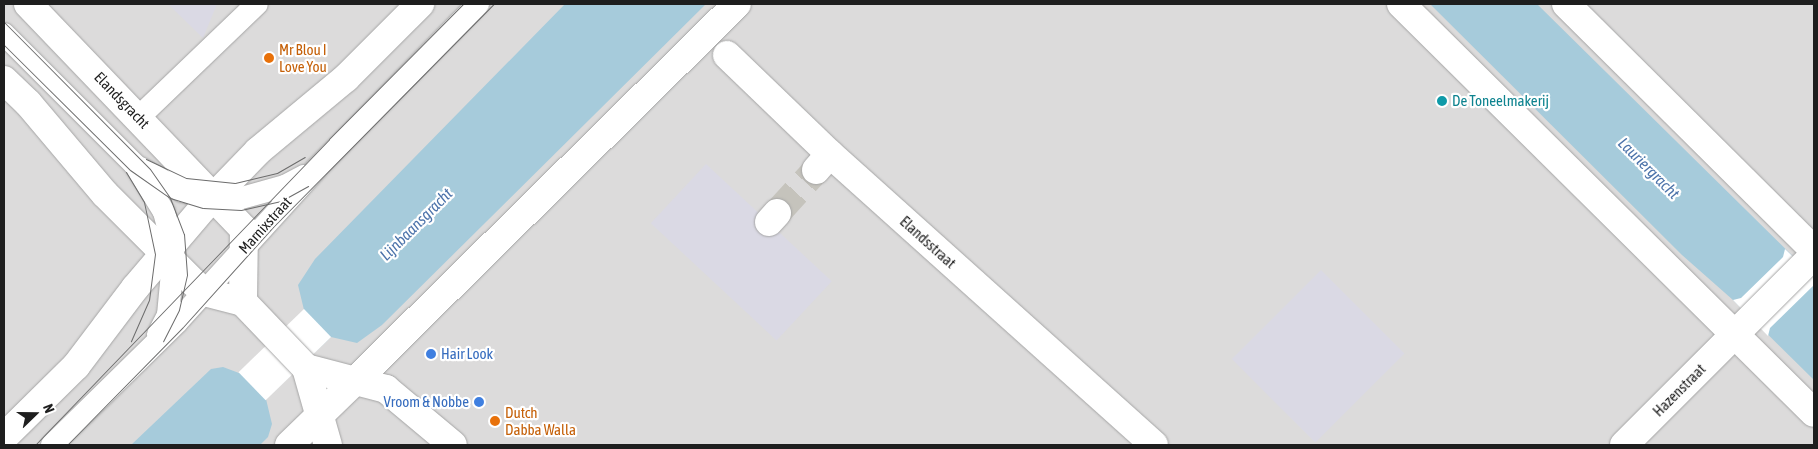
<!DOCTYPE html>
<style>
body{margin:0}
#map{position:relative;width:1818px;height:449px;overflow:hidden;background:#efece4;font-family:"Asap Condensed",sans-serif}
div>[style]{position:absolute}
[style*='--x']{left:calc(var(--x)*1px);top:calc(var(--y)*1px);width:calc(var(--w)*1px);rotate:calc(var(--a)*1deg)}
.residential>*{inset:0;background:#dcdbdb;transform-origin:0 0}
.plaza>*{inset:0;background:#dad9e4;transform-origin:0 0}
.water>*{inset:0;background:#a6cbdb}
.pier>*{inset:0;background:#fff;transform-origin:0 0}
.pedestrian-tunnel>*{height:28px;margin-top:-14px;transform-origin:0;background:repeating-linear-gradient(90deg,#c5c3bc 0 28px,transparent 0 42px)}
.roads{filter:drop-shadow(0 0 1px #a5a5a5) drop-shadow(0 0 1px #a5a5a5)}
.service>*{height:22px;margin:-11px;padding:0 11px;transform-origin:11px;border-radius:11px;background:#fff}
.pedestrian>*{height:28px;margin:-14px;padding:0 14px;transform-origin:14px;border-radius:14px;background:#fff}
.minor>*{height:28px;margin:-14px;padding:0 14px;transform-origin:14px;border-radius:14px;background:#fff}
.tram>*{height:1px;margin:-0.5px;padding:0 0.5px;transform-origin:0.5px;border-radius:0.5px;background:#6c6c6c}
.dots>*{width:14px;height:14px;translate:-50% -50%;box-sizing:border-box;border:2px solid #fff;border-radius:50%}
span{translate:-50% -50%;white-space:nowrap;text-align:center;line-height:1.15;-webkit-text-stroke:4.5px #fff;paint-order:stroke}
.food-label{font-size:15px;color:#c56008}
.left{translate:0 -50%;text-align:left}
.street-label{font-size:15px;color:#1e1e1e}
.culture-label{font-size:15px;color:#0d838f}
.shop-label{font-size:15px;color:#366cbe}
.right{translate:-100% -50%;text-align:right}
.water-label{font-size:16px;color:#4d74ab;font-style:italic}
.frame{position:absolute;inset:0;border:5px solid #1e1e1e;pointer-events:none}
.north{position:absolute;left:10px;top:389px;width:50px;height:50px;-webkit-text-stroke:4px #fff;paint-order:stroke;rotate:68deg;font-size:14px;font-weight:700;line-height:20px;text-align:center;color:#1e1e1e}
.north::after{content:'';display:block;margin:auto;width:18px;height:22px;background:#1e1e1e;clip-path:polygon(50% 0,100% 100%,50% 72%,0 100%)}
</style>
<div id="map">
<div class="residential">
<div style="left:4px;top:4px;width:1810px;height:441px"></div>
</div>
<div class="plaza">
<div style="clip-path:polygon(168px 4px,217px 4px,203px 38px)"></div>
<div style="left:706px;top:164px;width:172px;height:81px;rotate:43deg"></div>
<div style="left:1321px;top:270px;width:118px;height:126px;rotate:45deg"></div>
</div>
<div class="water">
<div style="clip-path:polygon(565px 4px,706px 4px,382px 325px,357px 343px,331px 337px,266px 399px,272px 424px,268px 437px,260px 445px,131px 445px,211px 369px,223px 367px,239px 373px,304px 310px,298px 285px,315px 259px)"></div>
<div style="clip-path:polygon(1430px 4px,1537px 4px,1814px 277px,1814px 380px,1733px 300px,1682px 255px)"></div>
</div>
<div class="pier">
<div style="clip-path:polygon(1785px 249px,1814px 277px,1814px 285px,1770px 328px,1768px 336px,1733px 300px,1741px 298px,1783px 257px)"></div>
<div style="left:304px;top:309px;width:39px;height:91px;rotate:46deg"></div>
</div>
<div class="pedestrian-tunnel">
<div style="--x:777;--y:213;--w:58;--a:-47.8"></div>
</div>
<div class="roads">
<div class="service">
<div style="--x:4;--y:34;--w:185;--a:45"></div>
<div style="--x:135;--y:165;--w:55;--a:58.3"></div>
<div style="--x:164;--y:212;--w:34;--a:75"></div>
<div style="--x:173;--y:245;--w:17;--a:90"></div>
<div style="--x:173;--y:262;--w:53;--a:95.4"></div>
<div style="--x:168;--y:315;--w:22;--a:117"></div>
<div style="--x:139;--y:117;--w:163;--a:-43.8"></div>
<div style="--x:140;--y:168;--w:48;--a:28.7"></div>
<div style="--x:182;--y:191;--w:32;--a:14"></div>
<div style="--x:213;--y:199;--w:25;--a:0"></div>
<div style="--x:238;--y:199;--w:49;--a:-15.5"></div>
<div style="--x:285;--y:186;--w:21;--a:-28"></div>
<div style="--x:52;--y:445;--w:175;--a:-44.5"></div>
<div style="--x:177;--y:322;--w:207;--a:-47.7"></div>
<div style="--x:316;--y:169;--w:231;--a:-45.5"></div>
</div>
<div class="pedestrian">
<div style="--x:816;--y:170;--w:21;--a:-49"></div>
<div style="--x:769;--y:222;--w:12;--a:-48"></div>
<div style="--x:356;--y:380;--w:535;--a:-44.62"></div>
</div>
<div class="minor">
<div style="--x:28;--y:4;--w:312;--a:46.2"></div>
<div style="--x:244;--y:229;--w:73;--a:90.8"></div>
<div style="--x:1401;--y:4;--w:581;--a:44.72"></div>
<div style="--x:1566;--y:4;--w:349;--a:44.8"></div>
<div style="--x:727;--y:55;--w:143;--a:43.9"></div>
<div style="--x:830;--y:154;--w:435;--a:41.9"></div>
<div style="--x:4;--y:80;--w:33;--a:44"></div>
<div style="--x:28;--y:103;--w:119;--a:49.8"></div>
<div style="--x:105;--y:194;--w:124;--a:45"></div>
<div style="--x:193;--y:282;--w:15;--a:42"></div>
<div style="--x:204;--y:292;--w:40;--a:14.4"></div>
<div style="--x:243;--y:302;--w:91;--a:46.3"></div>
<div style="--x:306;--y:368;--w:83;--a:14.7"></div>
<div style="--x:386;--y:389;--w:87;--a:39.9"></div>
<div style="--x:306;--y:368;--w:80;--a:74.1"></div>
<div style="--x:4;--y:437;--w:101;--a:-44.6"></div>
<div style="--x:76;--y:366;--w:98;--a:-52.9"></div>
<div style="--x:135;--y:288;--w:105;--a:-49.6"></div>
<div style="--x:203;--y:208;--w:79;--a:-46"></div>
<div style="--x:258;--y:151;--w:114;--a:-39.7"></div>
<div style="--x:346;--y:78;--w:105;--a:-45"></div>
<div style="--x:289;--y:445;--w:93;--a:-44.1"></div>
<div style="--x:1624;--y:445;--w:269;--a:-45"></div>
</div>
</div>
<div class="tram">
<div style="--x:4;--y:22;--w:207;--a:45.2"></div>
<div style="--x:150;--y:169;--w:35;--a:55"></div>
<div style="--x:170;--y:198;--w:39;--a:69"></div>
<div style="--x:184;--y:234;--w:41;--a:85.8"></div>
<div style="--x:187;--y:275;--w:36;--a:103"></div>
<div style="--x:179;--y:310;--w:35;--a:117"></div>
<div style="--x:4;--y:45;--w:177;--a:44.8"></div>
<div style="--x:130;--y:170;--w:49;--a:35"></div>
<div style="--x:170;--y:198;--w:34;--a:17"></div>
<div style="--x:203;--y:208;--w:38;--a:3"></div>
<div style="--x:241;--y:210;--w:41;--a:-12.7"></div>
<div style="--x:281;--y:201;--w:31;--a:-29"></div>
<div style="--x:146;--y:159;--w:44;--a:25.4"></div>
<div style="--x:186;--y:178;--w:49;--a:5.8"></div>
<div style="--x:235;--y:183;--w:43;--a:-13.4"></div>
<div style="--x:277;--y:173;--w:32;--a:-30"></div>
<div style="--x:126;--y:172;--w:35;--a:59"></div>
<div style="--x:144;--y:202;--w:53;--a:78.1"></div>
<div style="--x:155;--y:254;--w:46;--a:97.4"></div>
<div style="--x:149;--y:300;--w:45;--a:113.7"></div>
<div style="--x:35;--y:445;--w:424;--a:-46.1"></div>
<div style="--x:329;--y:139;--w:190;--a:-45.2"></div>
<div style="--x:67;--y:445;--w:165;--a:-45.5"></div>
<div style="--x:183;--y:327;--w:137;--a:-48"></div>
<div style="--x:275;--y:225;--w:311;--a:-45.3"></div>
</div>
<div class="dots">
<div style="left:269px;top:58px;background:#e8710a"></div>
<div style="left:1442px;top:101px;background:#0f9aa8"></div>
<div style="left:431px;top:354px;background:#3f7fe0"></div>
<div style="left:479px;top:402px;background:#3f7fe0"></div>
<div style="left:495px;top:421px;background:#e8710a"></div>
</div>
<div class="food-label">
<span class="left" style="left:279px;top:58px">Mr Blou I<br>Love You</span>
<span class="left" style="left:505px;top:421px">Dutch<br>Dabba Walla</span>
</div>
<div class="street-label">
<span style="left:122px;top:100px;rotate:46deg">Elandsgracht</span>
<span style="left:265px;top:225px;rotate:-48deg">Marnixstraat</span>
<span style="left:928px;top:242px;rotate:42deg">Elandsstraat</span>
<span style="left:1679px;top:390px;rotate:-45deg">Hazenstraat</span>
</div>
<div class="culture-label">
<span class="left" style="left:1452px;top:101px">De Toneelmakerij</span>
</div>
<div class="shop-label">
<span class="left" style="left:441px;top:354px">Hair Look</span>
<span class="right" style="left:469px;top:402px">Vroom &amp; Nobbe</span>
</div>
<div class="water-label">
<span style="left:1649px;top:168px;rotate:45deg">Lauriergracht</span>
<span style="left:416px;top:224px;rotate:-45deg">Lijnbaansgracht</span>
</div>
<div class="frame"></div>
<div class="north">N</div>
</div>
